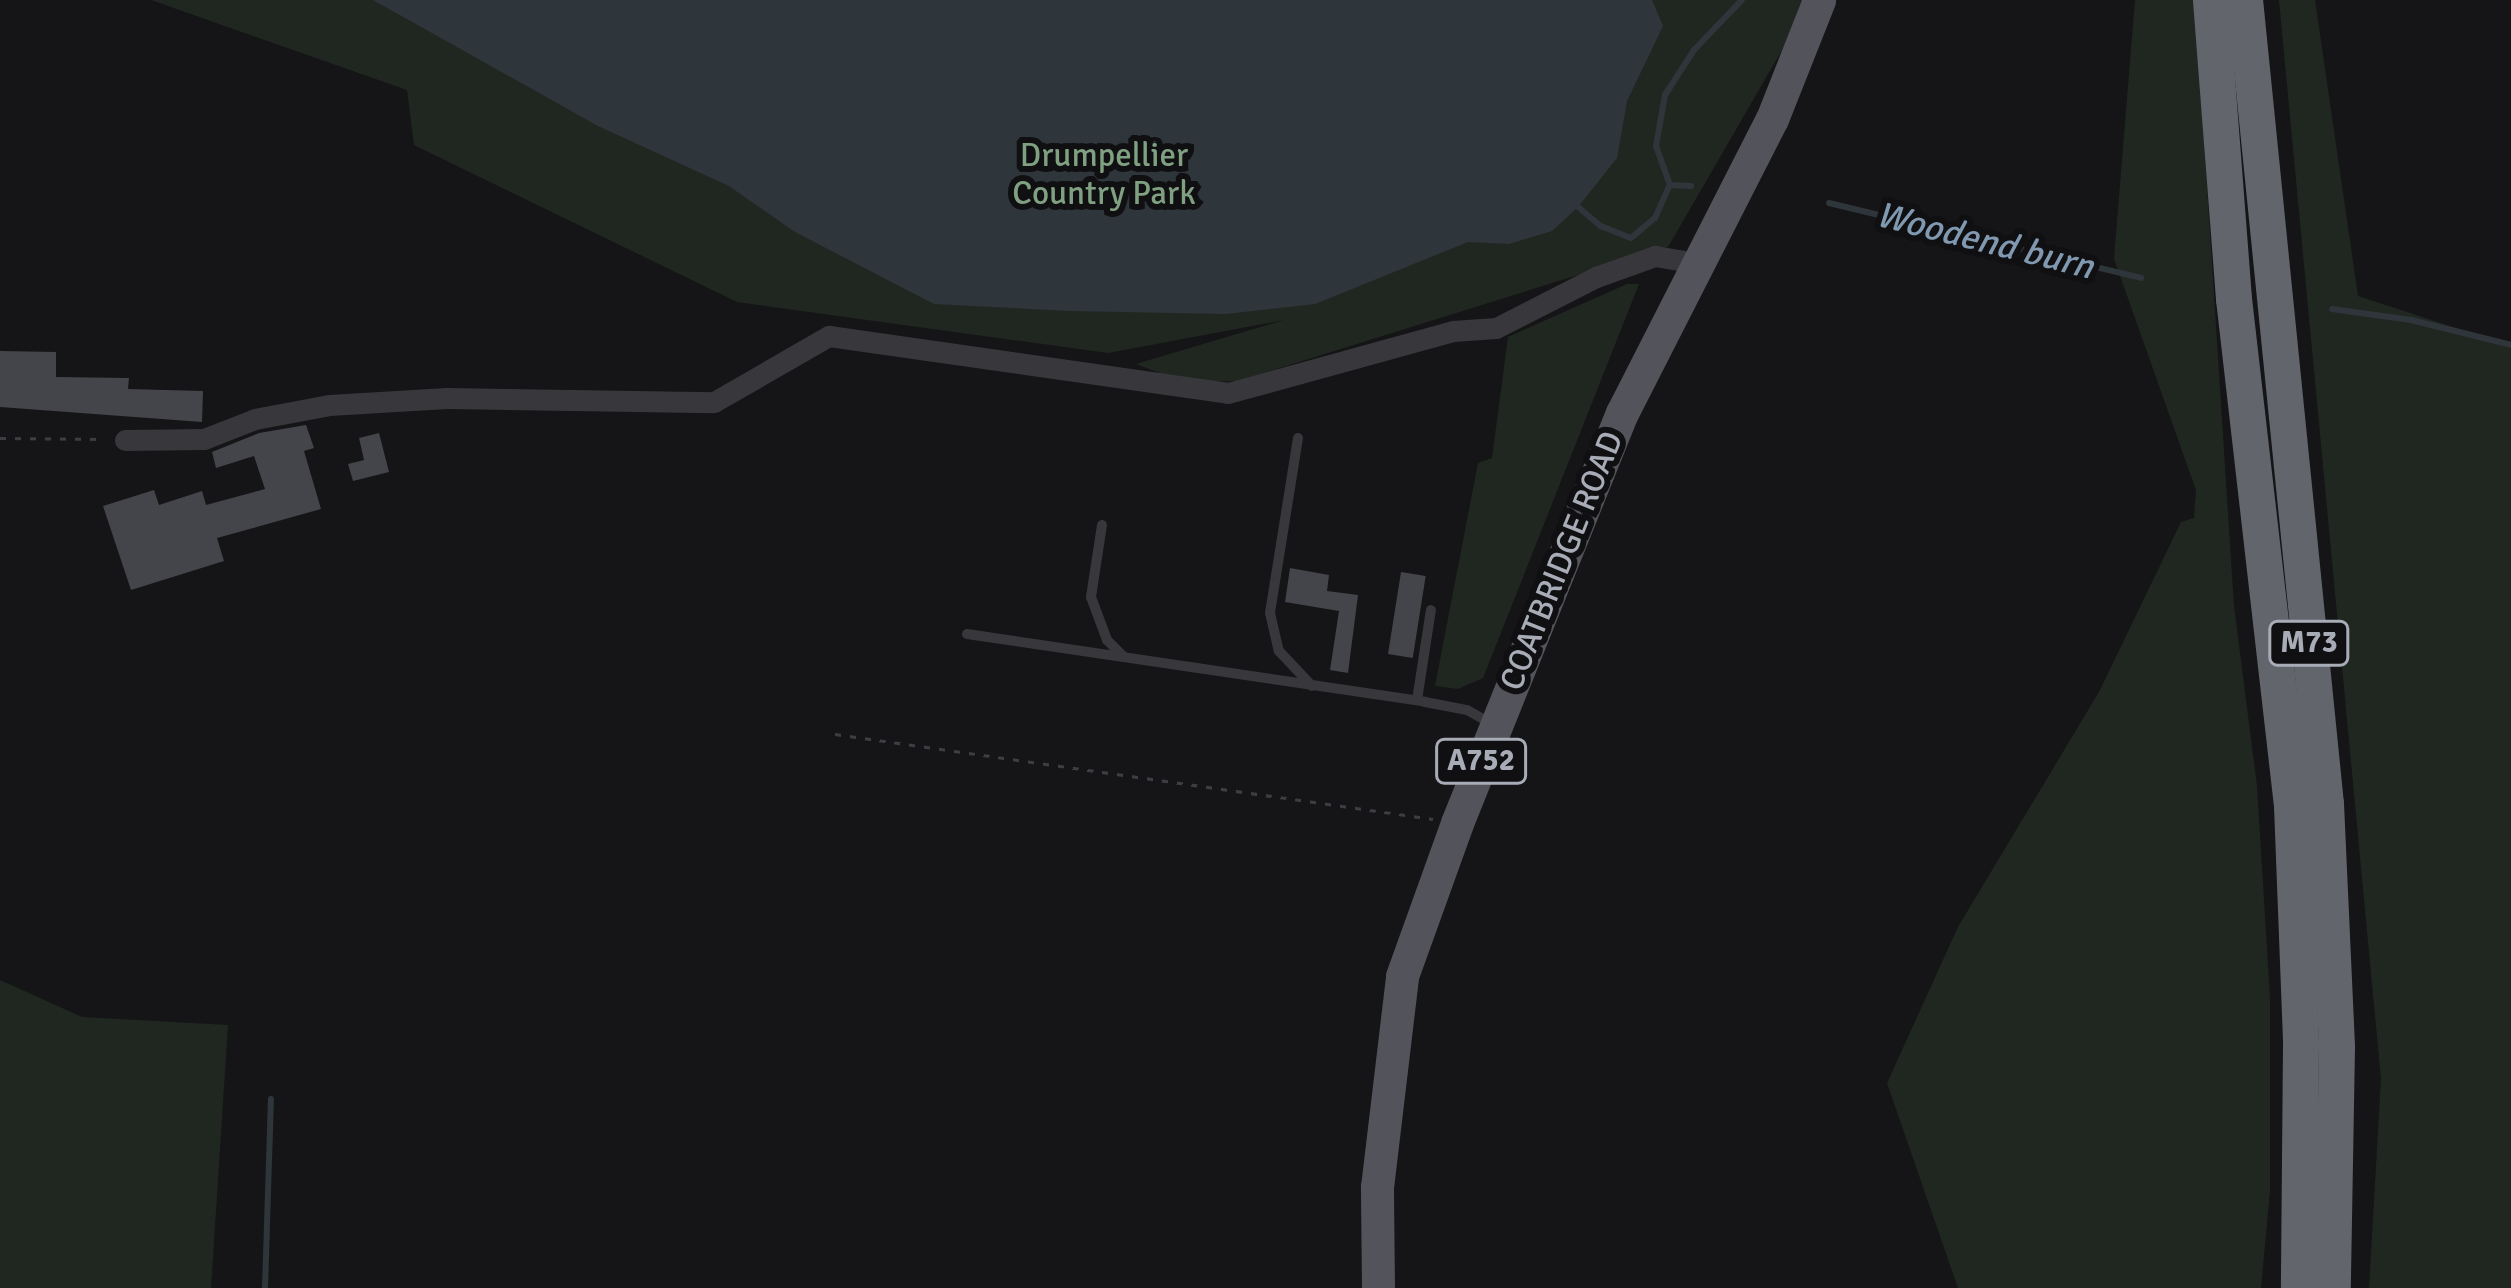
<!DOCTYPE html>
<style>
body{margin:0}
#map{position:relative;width:2511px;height:1288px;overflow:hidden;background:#151517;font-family:Signika,sans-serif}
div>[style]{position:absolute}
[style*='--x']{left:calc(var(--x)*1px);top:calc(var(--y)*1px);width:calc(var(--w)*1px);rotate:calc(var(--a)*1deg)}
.green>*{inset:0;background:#202721}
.water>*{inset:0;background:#2e363c}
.stream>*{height:6px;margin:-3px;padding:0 3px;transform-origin:3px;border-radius:3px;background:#2e363c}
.building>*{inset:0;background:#44454a;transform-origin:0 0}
.path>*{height:3px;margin-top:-1.5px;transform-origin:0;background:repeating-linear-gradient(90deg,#3d3e43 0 6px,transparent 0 15px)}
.lane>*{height:10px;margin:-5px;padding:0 5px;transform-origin:5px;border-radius:5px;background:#37373c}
.street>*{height:21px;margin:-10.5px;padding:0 10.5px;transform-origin:10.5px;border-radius:10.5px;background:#37373c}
.primary>*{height:33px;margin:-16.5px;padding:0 16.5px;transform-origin:16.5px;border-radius:16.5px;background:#53545b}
.highway>*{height:36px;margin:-18px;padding:0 18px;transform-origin:18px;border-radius:18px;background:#63656d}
span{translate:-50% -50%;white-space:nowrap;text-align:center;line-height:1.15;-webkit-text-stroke:12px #101012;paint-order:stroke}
.shield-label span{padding:3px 9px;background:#101012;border:3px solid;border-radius:9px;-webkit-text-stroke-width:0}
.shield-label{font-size:30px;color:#a8acb6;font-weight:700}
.park-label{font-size:33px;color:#80a082}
.street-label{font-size:33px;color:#a8acb6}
.water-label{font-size:36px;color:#8199b0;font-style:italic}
</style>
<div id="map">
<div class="green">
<div style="clip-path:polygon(151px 0,1811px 0,1668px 247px,1238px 381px,1184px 382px,1136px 364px,1284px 320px,1108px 353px,737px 302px,414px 145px,407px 90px)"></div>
<div style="clip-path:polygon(2135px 0,2195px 0,2234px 606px,2257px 786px,2270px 999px,2270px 1191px,2261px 1288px,1958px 1288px,1887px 1083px,1958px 927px,2099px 692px,2181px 522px,2194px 518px,2196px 490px,2114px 259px)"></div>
<div style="clip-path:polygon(2279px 0,2315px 0,2358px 296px,2511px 346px,2511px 1288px,2369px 1288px,2381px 1079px)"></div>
<div style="clip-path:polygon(1627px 284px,1639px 284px,1483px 678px,1458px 689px,1435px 686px,1478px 463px,1492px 458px,1508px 337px)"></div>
<div style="clip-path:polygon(0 980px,82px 1017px,228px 1025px,211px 1288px,0 1288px)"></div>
</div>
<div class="water">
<div style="clip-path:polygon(373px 0,1652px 0,1663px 26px,1627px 101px,1617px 158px,1578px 207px,1552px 231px,1509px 244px,1468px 242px,1315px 304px,1226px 314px,1070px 311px,934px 304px,795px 232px,729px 186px,598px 126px)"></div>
</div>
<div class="stream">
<div style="--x:1670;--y:185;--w:41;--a:-109.7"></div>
<div style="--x:1656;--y:146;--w:52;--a:-80"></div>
<div style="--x:1665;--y:95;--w:54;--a:-57.2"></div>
<div style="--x:1694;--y:50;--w:69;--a:-46.2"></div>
<div style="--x:1829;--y:203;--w:321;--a:13.5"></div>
<div style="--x:1578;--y:207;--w:30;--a:40"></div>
<div style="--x:1601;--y:226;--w:32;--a:22"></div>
<div style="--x:1631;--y:238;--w:31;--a:-40"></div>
<div style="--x:1655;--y:218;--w:36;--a:-66"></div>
<div style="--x:1670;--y:185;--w:21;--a:3"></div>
<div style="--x:2332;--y:309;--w:80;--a:7.9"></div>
<div style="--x:2411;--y:320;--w:103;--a:14"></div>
<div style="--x:265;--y:1288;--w:189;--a:-88.2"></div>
</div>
<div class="building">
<div style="clip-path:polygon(0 351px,56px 352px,56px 377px,129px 378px,128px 389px,203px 391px,202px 422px,0 407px)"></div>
<div style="clip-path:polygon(306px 425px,314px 448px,304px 451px,321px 509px,217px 538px,224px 561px,131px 590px,103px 506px,154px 490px,159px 505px,202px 491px,206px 505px,265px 489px,254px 456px,216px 468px,212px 452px,259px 433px)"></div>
<div style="clip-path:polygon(379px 433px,389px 472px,353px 481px,348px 464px,364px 460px,359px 438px)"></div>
<div style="clip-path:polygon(1290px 568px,1329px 575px,1327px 591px,1358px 595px,1348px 673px,1330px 670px,1339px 611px,1285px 602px)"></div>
<div style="left:1401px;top:572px;width:25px;height:83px;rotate:9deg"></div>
</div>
<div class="path">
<div style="--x:0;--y:438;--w:105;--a:0.5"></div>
<div style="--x:835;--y:734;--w:604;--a:8.09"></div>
</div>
<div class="lane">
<div style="--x:1298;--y:438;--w:177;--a:99.1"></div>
<div style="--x:1270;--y:613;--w:39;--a:77"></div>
<div style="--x:1279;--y:651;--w:48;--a:46.7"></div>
<div style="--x:1102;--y:525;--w:73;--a:98.7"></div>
<div style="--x:1091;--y:597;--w:46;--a:69.6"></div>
<div style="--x:1107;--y:640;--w:23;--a:45"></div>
<div style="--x:967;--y:634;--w:463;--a:8.4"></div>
<div style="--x:1425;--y:702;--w:43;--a:10.8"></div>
<div style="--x:1467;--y:710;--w:31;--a:29"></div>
<div style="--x:1417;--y:700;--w:91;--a:-81.2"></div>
</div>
<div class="street">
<div style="--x:125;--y:440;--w:79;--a:-0.7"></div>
<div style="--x:204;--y:439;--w:55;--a:-21.4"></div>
<div style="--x:255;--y:419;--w:75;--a:-10.7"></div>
<div style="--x:329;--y:405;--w:118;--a:-3.4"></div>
<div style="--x:447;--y:398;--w:267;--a:0.9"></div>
<div style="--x:714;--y:402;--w:133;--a:-29.9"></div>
<div style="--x:829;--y:336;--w:403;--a:8.1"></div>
<div style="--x:1228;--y:393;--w:233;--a:-15.4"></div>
<div style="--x:1453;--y:331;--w:43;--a:-4"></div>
<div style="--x:1496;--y:328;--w:112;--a:-27"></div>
<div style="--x:1596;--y:277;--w:63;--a:-19.6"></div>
<div style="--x:1655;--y:256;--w:42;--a:9.7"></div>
</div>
<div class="primary">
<div style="--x:1378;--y:1288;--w:101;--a:-90.6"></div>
<div style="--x:1377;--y:1187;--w:212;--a:-83.2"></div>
<div style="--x:1402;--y:976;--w:163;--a:-70.2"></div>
<div style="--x:1457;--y:823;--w:442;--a:-68.1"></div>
<div style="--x:1622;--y:413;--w:330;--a:-63"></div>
<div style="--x:1772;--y:119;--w:128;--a:-68.4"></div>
</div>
<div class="highway">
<div style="--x:2211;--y:0;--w:300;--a:85.6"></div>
<div style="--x:2234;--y:299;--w:510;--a:83.47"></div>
<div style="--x:2292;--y:806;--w:239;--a:87.8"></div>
<div style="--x:2301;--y:1045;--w:243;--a:90.5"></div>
<div style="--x:2245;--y:0;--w:808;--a:84.25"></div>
<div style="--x:2326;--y:804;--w:243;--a:87.4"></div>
<div style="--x:2337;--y:1047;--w:241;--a:91"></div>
</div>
<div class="shield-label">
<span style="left:2309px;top:643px">M73</span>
<span style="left:1481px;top:761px">A752</span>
</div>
<div class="park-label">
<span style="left:1104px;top:175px">Drumpellier<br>Country Park</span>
</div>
<div class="street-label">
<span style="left:1562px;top:561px;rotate:-68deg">COATBRIDGE ROAD</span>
</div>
<div class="water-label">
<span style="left:1985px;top:241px;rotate:14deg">Woodend burn</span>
</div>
</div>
